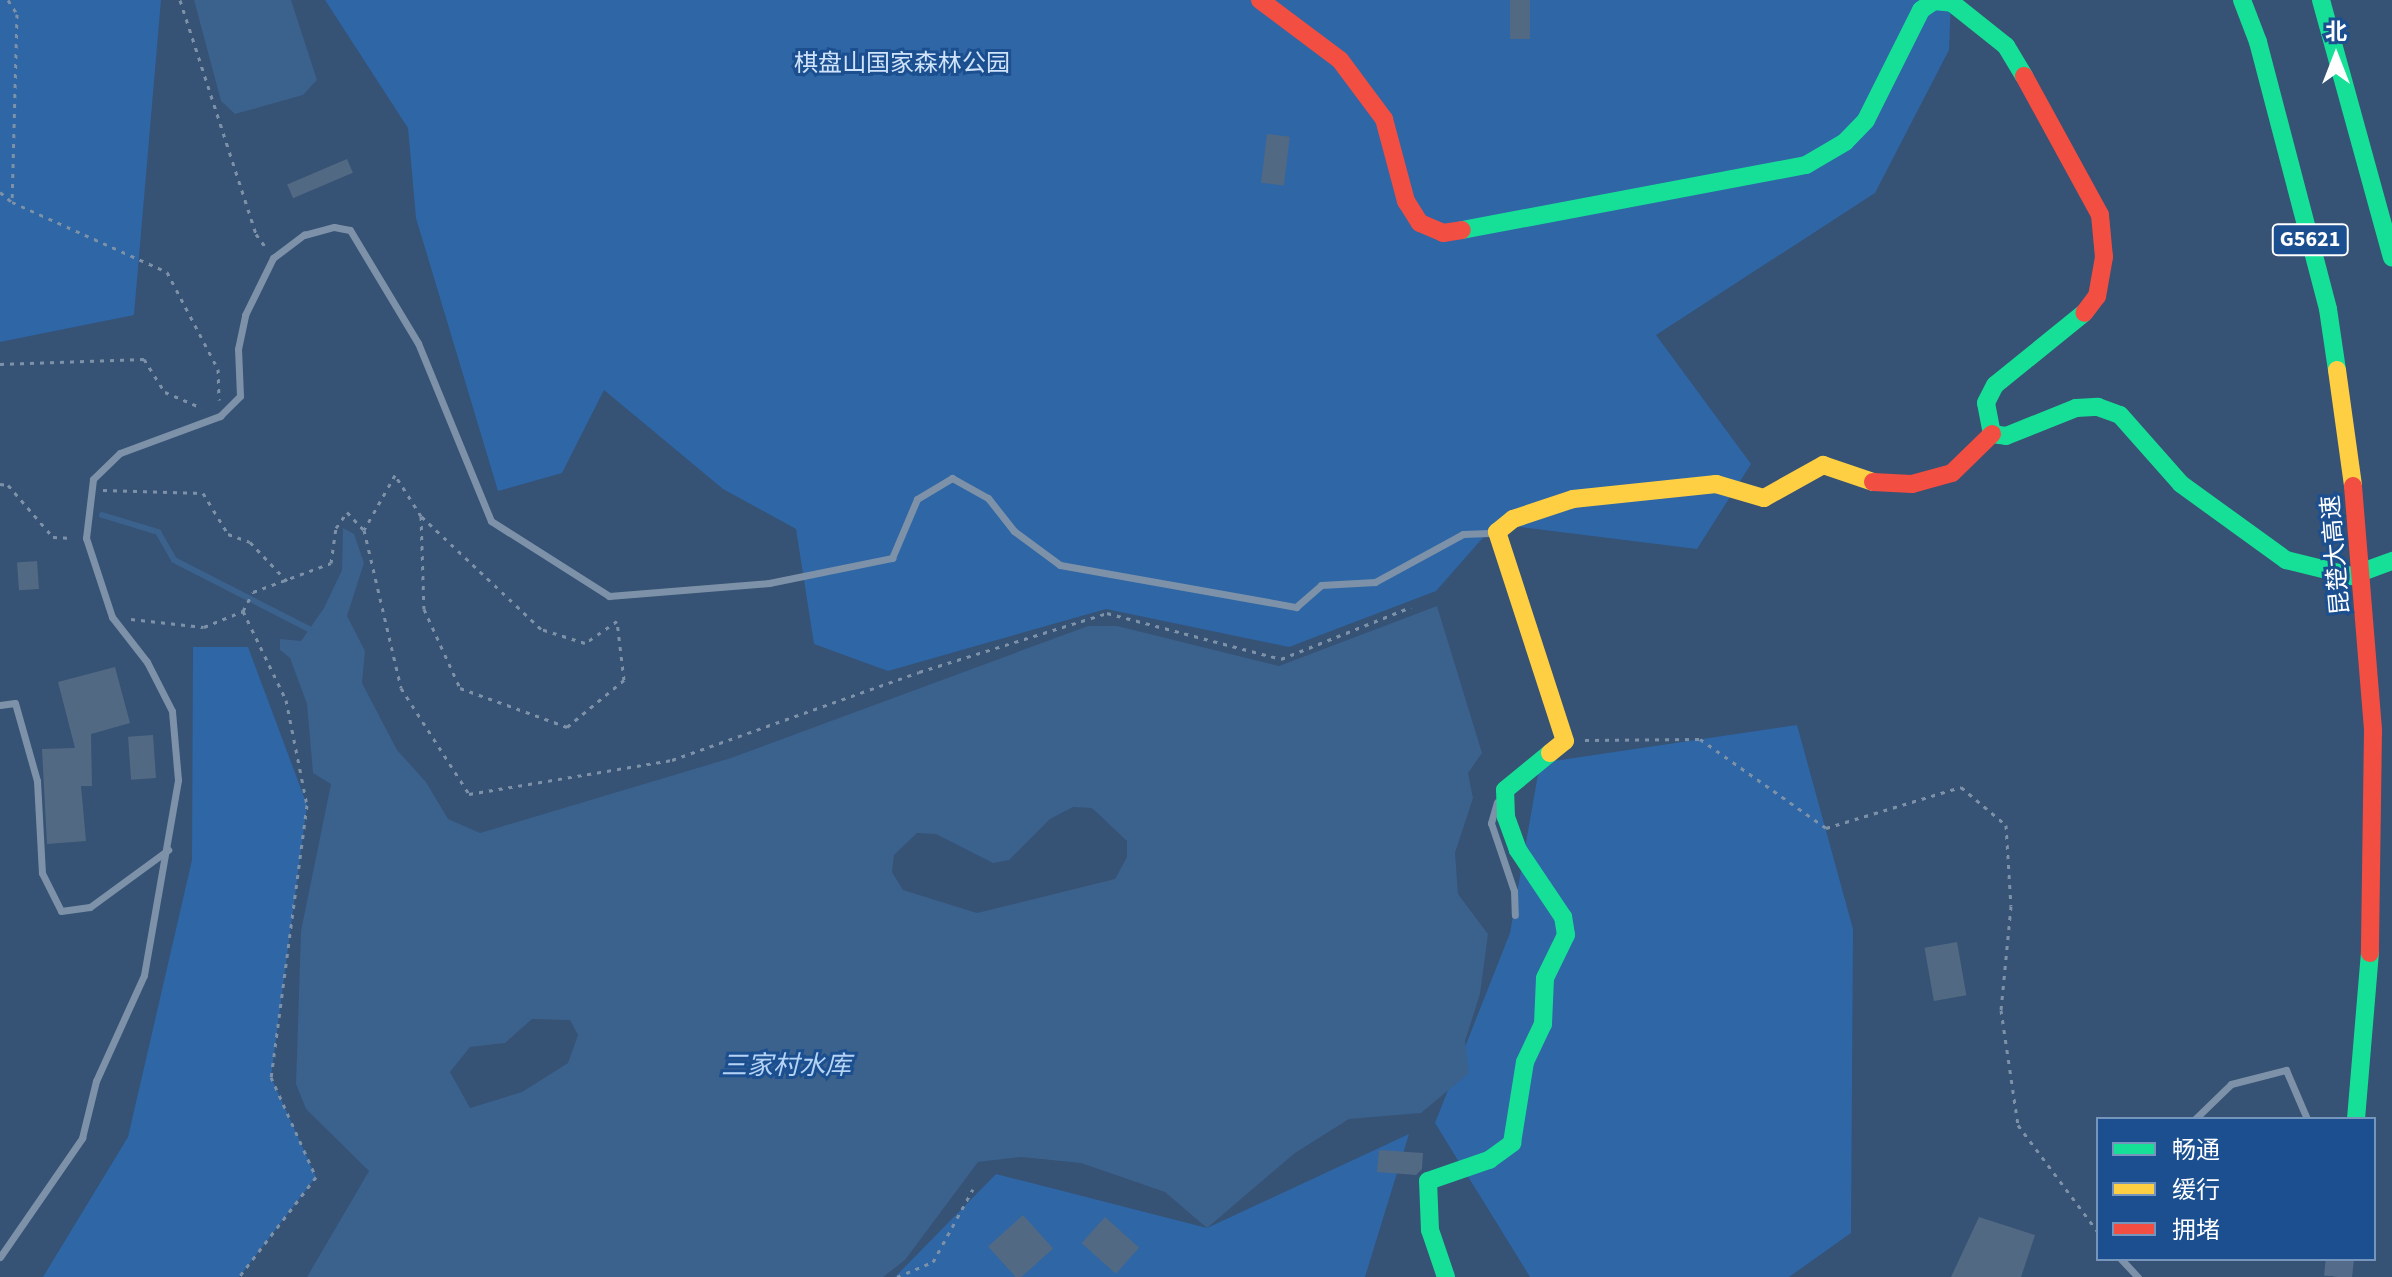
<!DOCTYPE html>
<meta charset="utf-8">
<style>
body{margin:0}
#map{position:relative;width:2392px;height:1277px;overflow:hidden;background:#365274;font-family:"Source Sans 3","Noto Sans SC",sans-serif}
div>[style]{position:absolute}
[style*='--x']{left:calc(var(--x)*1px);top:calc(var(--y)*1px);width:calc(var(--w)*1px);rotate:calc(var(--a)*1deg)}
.green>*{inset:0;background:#2f66a5}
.water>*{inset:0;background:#3b618d}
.stream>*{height:6px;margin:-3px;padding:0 3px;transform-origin:3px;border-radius:3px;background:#3b618d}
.building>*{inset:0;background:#526984;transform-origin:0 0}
.highway-tunnel>*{height:28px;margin-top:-14px;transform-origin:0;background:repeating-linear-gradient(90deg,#546c89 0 28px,transparent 0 42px)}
.path>*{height:3px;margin-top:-1.5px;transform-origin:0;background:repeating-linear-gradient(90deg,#7d92a8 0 4px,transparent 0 10px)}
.lane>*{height:7px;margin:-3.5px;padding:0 3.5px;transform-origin:3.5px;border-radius:3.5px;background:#7d92a8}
.fast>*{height:18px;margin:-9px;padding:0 9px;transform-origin:9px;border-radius:9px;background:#16e098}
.slow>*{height:18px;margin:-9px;padding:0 9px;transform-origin:9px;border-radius:9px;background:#ffcf43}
.jam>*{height:18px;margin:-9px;padding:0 9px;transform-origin:9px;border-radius:9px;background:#f24e42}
.fast-bridge>*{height:18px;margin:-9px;padding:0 9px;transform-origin:9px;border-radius:9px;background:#16e098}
.jam-bridge>*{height:18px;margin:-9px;padding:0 9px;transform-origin:9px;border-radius:9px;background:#f24e42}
span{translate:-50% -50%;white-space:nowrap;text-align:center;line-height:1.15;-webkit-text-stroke:6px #1b4f8f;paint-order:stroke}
.shield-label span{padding:2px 6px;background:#1b4f8f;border:2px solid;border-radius:6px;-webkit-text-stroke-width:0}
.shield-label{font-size:22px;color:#fff;font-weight:700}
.park-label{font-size:24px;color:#cfe3fa}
.street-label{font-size:24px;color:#fff}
.water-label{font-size:26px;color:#b5d3f5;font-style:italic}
.legend{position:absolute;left:2096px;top:1117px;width:280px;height:144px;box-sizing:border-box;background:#1b4f8f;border:2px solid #7695bc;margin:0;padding:10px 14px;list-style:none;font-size:24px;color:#fff}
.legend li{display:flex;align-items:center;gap:16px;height:40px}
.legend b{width:40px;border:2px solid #7695bc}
.north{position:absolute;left:2296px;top:16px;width:80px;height:80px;-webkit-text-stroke:6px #1b4f8f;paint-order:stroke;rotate:0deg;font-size:22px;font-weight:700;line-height:32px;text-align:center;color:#fff}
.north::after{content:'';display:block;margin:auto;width:28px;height:36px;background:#fff;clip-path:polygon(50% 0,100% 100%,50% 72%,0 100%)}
</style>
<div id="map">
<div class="green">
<div style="clip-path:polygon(0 0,161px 0,134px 315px,0 342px)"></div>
<div style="clip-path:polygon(325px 0,1951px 0,1949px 50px,1875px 193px,1656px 335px,1751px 464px,1697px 549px,1495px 524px,1436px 591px,1289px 647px,1106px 609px,888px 671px,814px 644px,796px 529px,723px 489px,604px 390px,562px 473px,498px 491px,416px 218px,408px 128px)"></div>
<div style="clip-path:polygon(193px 647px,248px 647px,307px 805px,271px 1077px,316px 1177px,239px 1277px,43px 1277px,128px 1137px,192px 860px)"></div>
<div style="clip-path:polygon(1797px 725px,1853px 929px,1851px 1233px,1789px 1277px,1530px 1277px,1435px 1123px,1510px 933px,1540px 763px)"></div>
<div style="clip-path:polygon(1409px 1134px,1365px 1277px,895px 1277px,996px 1174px,1207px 1228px)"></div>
</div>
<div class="water">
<div style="clip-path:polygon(194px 0,291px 0,317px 80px,303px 95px,235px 114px,221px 101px)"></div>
<div style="clip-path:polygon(evenodd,343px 528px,354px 534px,364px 563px,347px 616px,365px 651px,362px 683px,397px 750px,426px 782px,448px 819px,480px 833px,731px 758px,1088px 626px,1117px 626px,1279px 666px,1437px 606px,1482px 753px,1468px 773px,1473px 798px,1455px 853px,1458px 894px,1488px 934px,1480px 994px,1465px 1041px,1469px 1073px,1421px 1113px,1349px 1119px,1295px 1153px,1207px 1228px,1165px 1192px,1081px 1163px,1021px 1157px,978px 1162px,905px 1260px,883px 1277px,307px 1277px,369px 1171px,306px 1109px,296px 1084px,301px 931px,331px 784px,313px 773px,307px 704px,290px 658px,280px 650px,280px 639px,301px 641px,324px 608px,342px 570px,343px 528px,1073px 807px,1092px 808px,1127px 841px,1127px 857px,1115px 879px,977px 913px,903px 890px,892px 872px,894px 855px,917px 833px,936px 834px,993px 863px,1009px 860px,1050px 819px,1073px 807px,343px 528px,532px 1019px,570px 1020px,578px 1035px,568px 1063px,522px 1092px,470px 1108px,450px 1072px,470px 1047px,505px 1043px,532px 1019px)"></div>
</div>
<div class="stream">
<div style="--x:102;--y:515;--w:59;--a:16.9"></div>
<div style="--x:158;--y:532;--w:32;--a:60"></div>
<div style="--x:174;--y:560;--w:152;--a:27.1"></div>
</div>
<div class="building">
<div style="left:1510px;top:0;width:20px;height:39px"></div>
<div style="left:1267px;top:134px;width:23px;height:49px;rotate:7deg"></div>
<div style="left:347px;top:159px;width:15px;height:65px;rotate:67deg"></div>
<div style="left:37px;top:561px;width:28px;height:20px;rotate:86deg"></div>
<div style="clip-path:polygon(115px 667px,130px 723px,91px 734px,92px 786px,81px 786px,86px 841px,47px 844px,42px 749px,75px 748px,58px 682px)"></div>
<div style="left:153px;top:735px;width:43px;height:25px;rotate:86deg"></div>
<div style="left:1957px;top:942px;width:54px;height:33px;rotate:80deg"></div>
<div style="clip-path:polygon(1379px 1150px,1423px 1153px,1422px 1169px,1416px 1175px,1377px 1172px)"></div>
<div style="left:1023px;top:1215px;width:45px;height:47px;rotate:48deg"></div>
<div style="left:1105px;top:1217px;width:46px;height:35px;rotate:42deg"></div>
<div style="clip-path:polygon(1979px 1217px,2035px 1235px,2021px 1277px,1951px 1277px)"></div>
</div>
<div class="highway-tunnel">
<div style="--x:2338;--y:1277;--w:18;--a:-84"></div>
</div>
<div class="path">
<div style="--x:8;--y:0;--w:17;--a:57"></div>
<div style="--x:17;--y:14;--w:188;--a:91.5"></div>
<div style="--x:180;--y:0;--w:246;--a:72"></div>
<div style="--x:256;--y:234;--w:17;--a:54"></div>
<div style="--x:0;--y:192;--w:16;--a:40"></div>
<div style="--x:12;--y:202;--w:170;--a:24.3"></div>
<div style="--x:167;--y:272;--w:110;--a:62.3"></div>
<div style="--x:218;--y:369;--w:31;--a:88"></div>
<div style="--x:0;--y:364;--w:144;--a:-2"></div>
<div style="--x:144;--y:359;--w:39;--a:58"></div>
<div style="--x:165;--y:392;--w:40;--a:23.4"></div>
<div style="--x:0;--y:484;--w:8;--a:7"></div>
<div style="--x:8;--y:485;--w:69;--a:49.1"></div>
<div style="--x:53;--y:537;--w:20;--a:3"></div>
<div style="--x:103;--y:490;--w:100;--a:1.7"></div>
<div style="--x:203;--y:493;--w:48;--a:58.6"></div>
<div style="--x:228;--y:534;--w:23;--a:20"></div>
<div style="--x:250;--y:542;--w:54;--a:46.5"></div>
<div style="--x:421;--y:516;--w:93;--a:88.2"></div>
<div style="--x:424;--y:609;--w:87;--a:65.5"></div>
<div style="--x:460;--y:688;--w:114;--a:20"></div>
<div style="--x:567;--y:727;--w:74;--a:-39.5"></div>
<div style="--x:624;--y:680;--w:59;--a:-96.8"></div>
<div style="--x:617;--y:621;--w:39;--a:145"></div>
<div style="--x:585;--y:643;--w:46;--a:-162.3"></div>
<div style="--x:541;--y:629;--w:165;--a:-136.7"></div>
<div style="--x:421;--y:516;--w:49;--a:-122.4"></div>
<div style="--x:395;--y:475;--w:63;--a:119.4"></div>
<div style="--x:364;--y:530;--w:162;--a:76.8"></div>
<div style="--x:401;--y:688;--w:126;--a:57.3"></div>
<div style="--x:469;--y:794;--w:206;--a:-9.5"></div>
<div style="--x:672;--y:760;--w:262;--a:-19.6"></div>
<div style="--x:919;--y:672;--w:197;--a:-17.4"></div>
<div style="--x:1107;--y:613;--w:180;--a:14.8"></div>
<div style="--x:1281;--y:659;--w:140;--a:-21.8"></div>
<div style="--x:243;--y:611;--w:21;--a:-62"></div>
<div style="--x:253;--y:592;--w:83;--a:-20.4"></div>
<div style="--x:331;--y:563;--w:35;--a:-82"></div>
<div style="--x:336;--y:528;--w:19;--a:-55"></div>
<div style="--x:347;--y:512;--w:25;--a:47"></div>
<div style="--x:131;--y:619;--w:73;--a:6.3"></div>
<div style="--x:204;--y:627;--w:42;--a:-22.3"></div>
<div style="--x:243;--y:611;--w:99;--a:64.2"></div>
<div style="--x:286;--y:700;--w:107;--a:78.7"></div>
<div style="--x:307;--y:805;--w:274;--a:97.5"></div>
<div style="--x:271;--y:1077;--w:110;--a:65.8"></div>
<div style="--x:316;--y:1177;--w:126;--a:127.6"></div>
<div style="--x:1585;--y:740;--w:115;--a:-0.5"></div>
<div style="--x:1700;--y:739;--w:154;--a:35.2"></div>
<div style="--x:1826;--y:828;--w:141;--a:-16.9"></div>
<div style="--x:1961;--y:787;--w:59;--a:40.2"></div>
<div style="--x:2006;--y:825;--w:81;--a:86.5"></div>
<div style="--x:2011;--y:906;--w:104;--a:95.5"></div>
<div style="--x:2001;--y:1010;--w:116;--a:81.6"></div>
<div style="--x:2018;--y:1125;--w:134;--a:53.2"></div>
<div style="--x:897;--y:1277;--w:39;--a:-23"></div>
<div style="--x:933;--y:1262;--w:83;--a:-61.3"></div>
</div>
<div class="lane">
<div style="--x:0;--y:705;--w:15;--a:-8"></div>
<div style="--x:15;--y:703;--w:81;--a:74.2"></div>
<div style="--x:37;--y:781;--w:92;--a:86.9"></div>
<div style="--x:42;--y:873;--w:42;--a:63.4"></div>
<div style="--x:61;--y:911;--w:29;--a:-8"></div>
<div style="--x:90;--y:907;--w:97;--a:-36.2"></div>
<div style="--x:1497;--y:802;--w:22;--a:106"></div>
<div style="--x:1491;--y:823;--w:72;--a:71.3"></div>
<div style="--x:1514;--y:891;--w:24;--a:88"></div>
<div style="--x:2195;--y:1119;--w:50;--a:-44.2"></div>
<div style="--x:2231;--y:1084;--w:57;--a:-14.3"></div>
<div style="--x:2286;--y:1070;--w:53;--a:66.8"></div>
<div style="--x:0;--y:1257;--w:145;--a:-55.4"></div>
<div style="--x:82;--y:1138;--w:59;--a:-76.2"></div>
<div style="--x:96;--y:1081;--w:116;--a:-65.6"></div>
<div style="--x:144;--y:975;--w:198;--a:-80.1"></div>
<div style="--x:178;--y:780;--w:69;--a:-95"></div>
<div style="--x:172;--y:711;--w:55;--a:-117"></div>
<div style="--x:147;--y:662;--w:57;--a:-127.9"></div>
<div style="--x:112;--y:617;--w:83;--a:-108.2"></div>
<div style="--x:86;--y:538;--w:59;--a:-83.2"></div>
<div style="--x:93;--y:479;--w:37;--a:-44"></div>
<div style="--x:120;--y:453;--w:107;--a:-20.3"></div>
<div style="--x:220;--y:416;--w:28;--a:-45"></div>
<div style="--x:240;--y:396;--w:47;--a:-92.4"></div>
<div style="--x:238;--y:349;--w:35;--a:-78"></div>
<div style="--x:245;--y:315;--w:64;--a:-63.8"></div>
<div style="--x:273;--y:258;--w:39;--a:-37"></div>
<div style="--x:304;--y:235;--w:31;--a:-15"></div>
<div style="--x:334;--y:227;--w:16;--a:11"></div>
<div style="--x:350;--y:230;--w:132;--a:59"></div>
<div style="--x:418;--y:343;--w:192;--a:67.7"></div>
<div style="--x:491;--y:521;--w:140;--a:32.4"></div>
<div style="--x:609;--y:596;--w:161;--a:-4.6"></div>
<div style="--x:769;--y:583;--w:126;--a:-11.5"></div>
<div style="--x:892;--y:558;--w:64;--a:-67"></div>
<div style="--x:917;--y:499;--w:41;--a:-31"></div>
<div style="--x:952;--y:478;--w:41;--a:29.1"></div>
<div style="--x:988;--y:498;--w:42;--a:51.8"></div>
<div style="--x:1014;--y:531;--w:57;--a:36.5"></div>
<div style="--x:1060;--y:565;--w:240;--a:10.1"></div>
<div style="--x:1296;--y:607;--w:33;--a:-41"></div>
<div style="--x:1321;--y:585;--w:54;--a:-3.2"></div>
<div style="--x:1375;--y:582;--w:100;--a:-28.6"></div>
<div style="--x:1463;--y:534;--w:33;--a:-2"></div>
<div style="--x:2121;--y:1259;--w:25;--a:47"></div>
</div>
<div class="fast">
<div style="--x:2242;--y:0;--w:45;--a:69.1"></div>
<div style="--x:2258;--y:42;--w:276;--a:75.3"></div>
<div style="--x:2328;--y:309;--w:62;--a:81.6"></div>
<div style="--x:2321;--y:0;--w:267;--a:74.6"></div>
<div style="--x:1462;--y:230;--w:350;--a:-10.7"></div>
<div style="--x:1806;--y:165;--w:45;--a:-30.5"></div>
<div style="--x:1845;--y:142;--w:30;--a:-46"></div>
<div style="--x:1866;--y:120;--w:123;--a:-63.4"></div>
<div style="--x:1921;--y:10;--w:16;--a:-35"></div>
<div style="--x:1934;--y:1;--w:18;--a:6"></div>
<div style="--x:1952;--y:3;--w:69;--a:38.5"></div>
<div style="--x:2006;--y:46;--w:35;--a:59"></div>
<div style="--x:2084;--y:313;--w:114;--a:141"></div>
<div style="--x:1995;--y:385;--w:20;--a:117"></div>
<div style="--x:1986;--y:403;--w:32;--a:79"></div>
<div style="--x:1992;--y:434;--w:14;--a:8"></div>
<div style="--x:2006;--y:436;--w:75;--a:-21.8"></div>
<div style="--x:2076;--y:408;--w:22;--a:-3"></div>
<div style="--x:2098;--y:407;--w:23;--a:20"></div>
<div style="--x:2120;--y:415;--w:92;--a:48.5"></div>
<div style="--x:2181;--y:484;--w:130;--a:35.9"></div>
<div style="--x:2286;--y:560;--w:67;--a:13.8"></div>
<div style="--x:2351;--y:576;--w:44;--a:-20.1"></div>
<div style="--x:1446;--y:1277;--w:50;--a:-108.8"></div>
<div style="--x:1430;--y:1230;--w:49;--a:-92.3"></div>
<div style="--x:1428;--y:1181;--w:65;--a:-19"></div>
<div style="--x:1489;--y:1160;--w:29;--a:-36"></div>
<div style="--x:1512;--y:1143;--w:82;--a:-80.9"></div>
<div style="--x:1525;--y:1062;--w:42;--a:-64.7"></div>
<div style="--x:1543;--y:1024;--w:46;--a:-87.5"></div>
<div style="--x:1545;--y:978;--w:48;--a:-64"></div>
<div style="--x:1566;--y:935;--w:18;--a:-99"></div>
<div style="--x:1563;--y:917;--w:81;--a:-123.9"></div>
<div style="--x:1518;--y:850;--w:35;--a:-110"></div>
<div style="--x:1506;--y:817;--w:27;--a:-92"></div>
<div style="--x:1505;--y:790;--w:58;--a:-39.4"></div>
</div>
<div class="slow">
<div style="--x:2337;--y:370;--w:117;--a:82.1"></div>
<div style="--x:1550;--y:753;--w:19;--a:-39"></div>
<div style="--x:1565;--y:741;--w:220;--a:-108"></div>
<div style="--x:1497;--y:532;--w:21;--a:-39"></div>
<div style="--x:1513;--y:519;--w:63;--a:-18.4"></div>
<div style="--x:1573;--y:499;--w:144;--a:-6"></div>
<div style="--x:1716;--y:484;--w:50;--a:16.3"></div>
<div style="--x:1764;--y:498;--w:68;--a:-29.2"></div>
<div style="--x:1823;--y:465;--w:53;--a:18.8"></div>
</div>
<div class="jam">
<div style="--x:1260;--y:0;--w:100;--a:36.9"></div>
<div style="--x:1340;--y:60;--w:74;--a:53.3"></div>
<div style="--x:1384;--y:119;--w:85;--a:75"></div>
<div style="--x:1406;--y:201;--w:26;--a:58"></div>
<div style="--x:1420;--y:223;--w:25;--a:23"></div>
<div style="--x:1443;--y:233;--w:19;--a:-9"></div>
<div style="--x:2024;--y:76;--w:158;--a:61.3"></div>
<div style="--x:2100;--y:215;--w:42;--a:84.6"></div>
<div style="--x:2104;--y:257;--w:40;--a:100"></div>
<div style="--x:2097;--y:296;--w:21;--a:127"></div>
<div style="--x:1873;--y:482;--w:39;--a:3"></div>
<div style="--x:1912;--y:484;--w:41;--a:-15.4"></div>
<div style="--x:1952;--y:473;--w:56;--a:-44.3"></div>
</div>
<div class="fast-bridge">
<div style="--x:2356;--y:1119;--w:167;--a:-85.2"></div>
</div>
<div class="jam-bridge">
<div style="--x:2353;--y:486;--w:245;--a:85.3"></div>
<div style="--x:2373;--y:730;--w:223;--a:90.8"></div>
</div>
<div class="shield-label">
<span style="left:2310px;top:240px">G5621</span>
</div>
<div class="park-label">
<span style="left:902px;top:64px">棋盘山国家森林公园</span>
</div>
<div class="street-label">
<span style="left:2336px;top:555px;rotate:-95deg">昆楚大高速</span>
</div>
<div class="water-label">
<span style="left:786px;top:1066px">三家村水库</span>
</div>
<ul class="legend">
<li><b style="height:10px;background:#16e098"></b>畅通</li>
<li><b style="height:10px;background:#ffcf43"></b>缓行</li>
<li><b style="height:10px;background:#f24e42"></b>拥堵</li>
</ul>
<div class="north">北</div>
</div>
